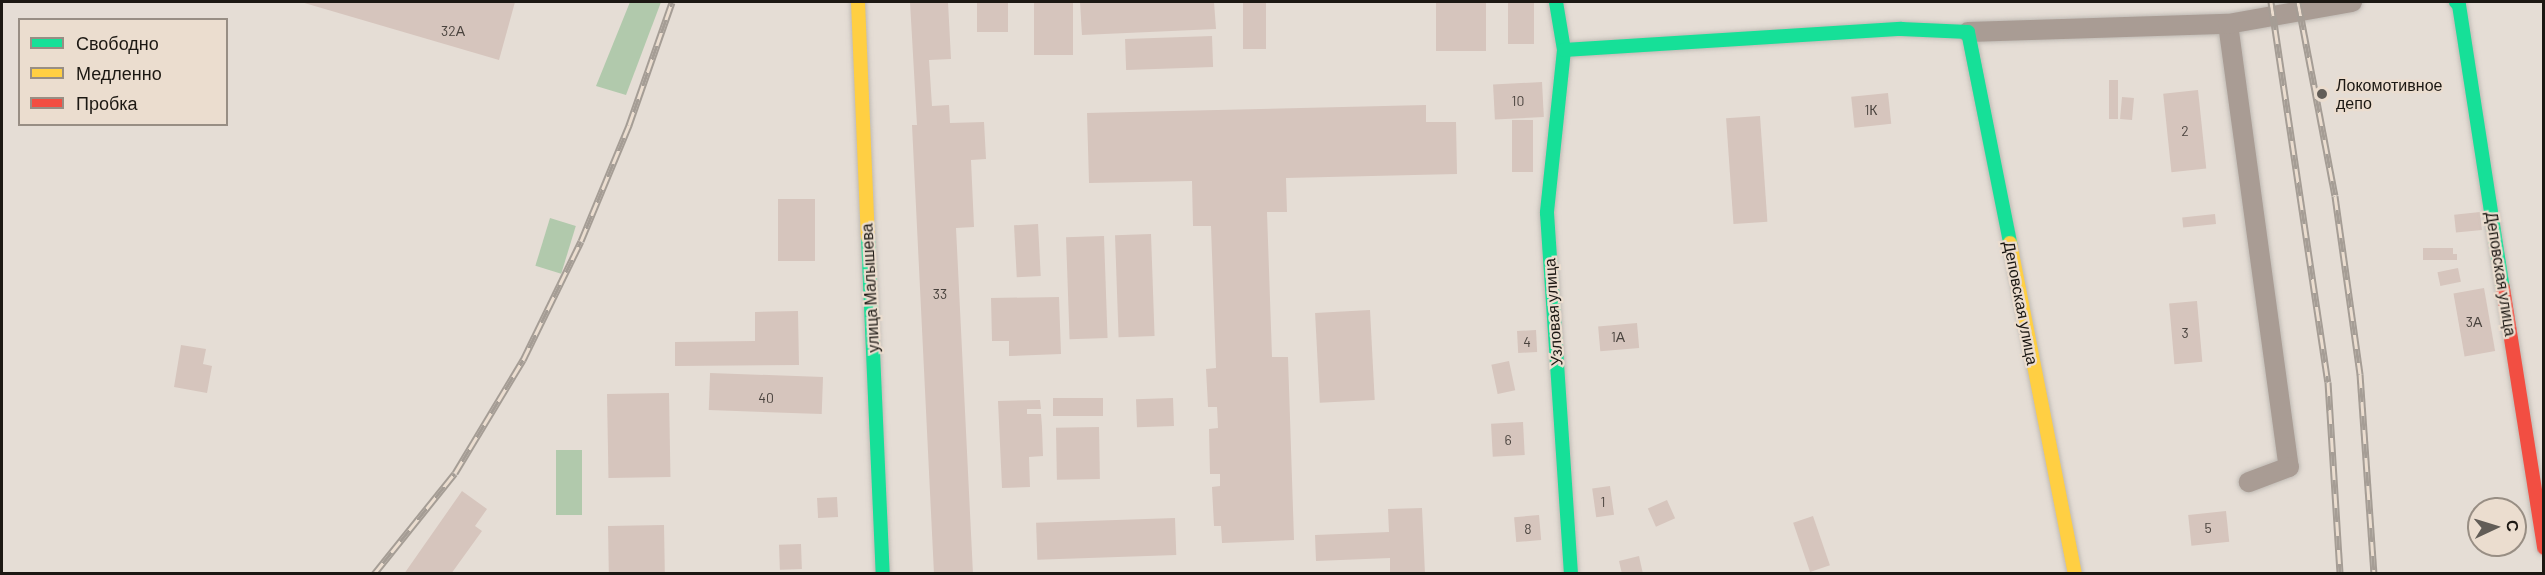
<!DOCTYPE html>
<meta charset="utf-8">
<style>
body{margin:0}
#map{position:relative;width:2545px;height:575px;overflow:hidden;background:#e5ddd5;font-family:Barlow,sans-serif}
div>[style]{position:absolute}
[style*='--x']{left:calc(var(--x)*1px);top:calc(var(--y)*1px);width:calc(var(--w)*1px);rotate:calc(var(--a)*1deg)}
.forest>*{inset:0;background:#b1c9ac;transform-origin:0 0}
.building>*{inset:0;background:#d6c5bd;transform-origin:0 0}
.roads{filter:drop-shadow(0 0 2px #bfbab4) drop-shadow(0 0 2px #bfbab4)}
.street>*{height:20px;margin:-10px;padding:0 10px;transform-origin:10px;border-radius:10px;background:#a99c94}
.fast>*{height:14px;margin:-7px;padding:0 7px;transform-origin:7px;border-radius:7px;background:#16e098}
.slow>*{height:14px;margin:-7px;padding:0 7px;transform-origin:7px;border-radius:7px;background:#ffcf43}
.jam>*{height:14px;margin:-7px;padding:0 7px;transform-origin:7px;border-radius:7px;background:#f24e42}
.rail>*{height:7px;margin-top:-3.5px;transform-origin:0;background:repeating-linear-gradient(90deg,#ebddcf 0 14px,#a59d95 0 28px);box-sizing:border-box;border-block:2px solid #a59d95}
.dots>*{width:16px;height:16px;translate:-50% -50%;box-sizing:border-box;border:3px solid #ebddcf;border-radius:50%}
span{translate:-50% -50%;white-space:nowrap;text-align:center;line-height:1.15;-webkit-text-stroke:4.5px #ebddcf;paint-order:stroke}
.number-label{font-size:14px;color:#4a433e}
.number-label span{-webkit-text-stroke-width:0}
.poi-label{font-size:16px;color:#1c1813}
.left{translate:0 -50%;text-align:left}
.street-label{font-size:16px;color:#1c1813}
.frame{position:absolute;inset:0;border:3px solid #1c1813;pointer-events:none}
.legend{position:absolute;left:18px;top:18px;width:210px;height:108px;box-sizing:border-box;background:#ebddcf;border:2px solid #988e84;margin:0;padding:8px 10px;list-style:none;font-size:18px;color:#1c1813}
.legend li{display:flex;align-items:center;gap:12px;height:30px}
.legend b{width:30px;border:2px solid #988e84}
.north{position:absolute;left:2467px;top:497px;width:60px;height:60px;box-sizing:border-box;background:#ebddcf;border:2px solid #988e84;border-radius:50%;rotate:86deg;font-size:16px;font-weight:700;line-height:24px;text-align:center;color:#1c1813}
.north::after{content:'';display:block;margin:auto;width:21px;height:27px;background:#625d57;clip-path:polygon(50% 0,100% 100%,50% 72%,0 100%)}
</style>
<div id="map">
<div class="forest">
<div style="clip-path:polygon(630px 2px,661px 2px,626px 95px,596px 86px)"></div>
<div style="left:550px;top:218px;width:27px;height:50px;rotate:17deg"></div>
<div style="left:556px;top:450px;width:26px;height:65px"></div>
</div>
<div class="building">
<div style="clip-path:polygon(301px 2px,515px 2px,499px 60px)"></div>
<div style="clip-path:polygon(910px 2px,948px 2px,951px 59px,929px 60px,932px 106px,949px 105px,950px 123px,984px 122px,986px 159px,971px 160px,974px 227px,956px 228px,973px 574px,934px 574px,912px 125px,917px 125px)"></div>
<div style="left:977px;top:2px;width:31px;height:30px"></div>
<div style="left:1034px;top:2px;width:39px;height:53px"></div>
<div style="clip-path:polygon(1080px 2px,1214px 2px,1216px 29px,1082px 35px)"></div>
<div style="left:1243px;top:2px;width:23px;height:47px"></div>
<div style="left:1436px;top:2px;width:50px;height:49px"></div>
<div style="left:1508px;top:2px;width:26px;height:42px"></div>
<div style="left:1212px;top:36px;width:31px;height:87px;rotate:88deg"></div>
<div style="left:2109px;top:80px;width:9px;height:39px"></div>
<div style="left:1542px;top:82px;width:35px;height:49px;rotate:87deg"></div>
<div style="left:2198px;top:90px;width:79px;height:35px;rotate:84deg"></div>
<div style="left:1888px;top:93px;width:31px;height:37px;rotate:84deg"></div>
<div style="left:2122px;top:97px;width:12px;height:22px;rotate:5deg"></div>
<div style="clip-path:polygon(1426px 105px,1426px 122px,1456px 122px,1457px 174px,1286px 178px,1287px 212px,1267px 212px,1272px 357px,1288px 357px,1294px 540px,1222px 543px,1221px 526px,1214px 526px,1212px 487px,1220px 486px,1220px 474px,1210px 474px,1209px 429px,1218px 428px,1217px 407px,1208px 407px,1206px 369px,1216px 368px,1211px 226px,1193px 226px,1192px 181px,1089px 183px,1087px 113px)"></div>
<div style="left:1760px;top:116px;width:106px;height:34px;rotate:86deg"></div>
<div style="left:1512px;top:120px;width:21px;height:52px"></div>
<div style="left:778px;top:199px;width:37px;height:62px"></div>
<div style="left:2480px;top:212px;width:18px;height:26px;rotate:84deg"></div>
<div style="left:2215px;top:214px;width:10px;height:33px;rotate:84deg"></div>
<div style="left:1038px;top:224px;width:52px;height:24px;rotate:87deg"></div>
<div style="left:1151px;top:234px;width:102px;height:36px;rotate:88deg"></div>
<div style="left:1104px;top:236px;width:102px;height:38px;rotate:88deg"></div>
<div style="clip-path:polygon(2423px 248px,2453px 248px,2453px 254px,2457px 254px,2457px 260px,2423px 260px)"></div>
<div style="left:2458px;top:268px;width:14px;height:21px;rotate:78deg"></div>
<div style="left:2484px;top:288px;width:64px;height:31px;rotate:80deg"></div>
<div style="clip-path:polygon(1059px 297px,1061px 354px,1009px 356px,1009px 341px,992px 341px,991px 298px)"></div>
<div style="left:2197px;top:301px;width:61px;height:28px;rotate:85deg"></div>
<div style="left:1370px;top:310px;width:90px;height:55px;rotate:87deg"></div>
<div style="clip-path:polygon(798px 311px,799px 365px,675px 366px,675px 342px,755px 341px,755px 312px)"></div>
<div style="left:1637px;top:323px;width:25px;height:39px;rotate:85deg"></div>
<div style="left:1536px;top:330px;width:22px;height:19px;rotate:87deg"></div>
<div style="clip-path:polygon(181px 345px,206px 349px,203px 364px,212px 366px,207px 393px,174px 387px)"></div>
<div style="left:1509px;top:361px;width:30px;height:18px;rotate:78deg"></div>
<div style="left:823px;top:377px;width:37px;height:113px;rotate:92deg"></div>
<div style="left:669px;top:393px;width:84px;height:62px;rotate:89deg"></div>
<div style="left:1103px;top:398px;width:18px;height:50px;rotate:90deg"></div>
<div style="left:1173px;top:398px;width:28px;height:37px;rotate:88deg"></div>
<div style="clip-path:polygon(1040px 400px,1041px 409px,1027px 409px,1027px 414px,1041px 414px,1042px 427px,1043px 456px,1029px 457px,1030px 487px,1002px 488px,998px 401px)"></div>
<div style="left:1523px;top:422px;width:33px;height:32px;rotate:87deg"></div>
<div style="left:1099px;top:427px;width:52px;height:43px;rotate:89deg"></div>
<div style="left:1610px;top:486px;width:29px;height:18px;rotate:82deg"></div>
<div style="clip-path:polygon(462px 491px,487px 509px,475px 526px,482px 531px,451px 574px,404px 574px)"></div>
<div style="left:837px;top:497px;width:20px;height:20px;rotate:87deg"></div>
<div style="left:1667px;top:500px;width:20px;height:21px;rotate:66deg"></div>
<div style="clip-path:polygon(1422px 508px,1425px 574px,1390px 574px,1390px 558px,1316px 561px,1315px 535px,1389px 532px,1388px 509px)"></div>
<div style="left:2226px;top:511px;width:31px;height:38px;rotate:84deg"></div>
<div style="left:1539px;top:515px;width:25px;height:25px;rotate:85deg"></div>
<div style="left:1813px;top:516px;width:52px;height:21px;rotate:71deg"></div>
<div style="left:1175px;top:518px;width:37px;height:139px;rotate:88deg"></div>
<div style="left:664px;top:525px;width:49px;height:56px;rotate:89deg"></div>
<div style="left:801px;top:544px;width:25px;height:22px;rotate:88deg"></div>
<div style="clip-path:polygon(1639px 556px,1643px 574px,1622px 574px,1619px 561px)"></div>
</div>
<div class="roads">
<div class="street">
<div style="--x:2228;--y:24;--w:447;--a:82.2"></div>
<div style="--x:2289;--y:467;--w:43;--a:159.4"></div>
<div style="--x:1968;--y:32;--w:260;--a:-1.8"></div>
<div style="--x:2228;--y:24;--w:126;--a:-10.1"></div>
</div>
<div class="fast">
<div style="--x:1556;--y:2;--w:49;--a:80.5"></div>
<div style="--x:1564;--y:50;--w:164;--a:96"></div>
<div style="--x:1547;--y:213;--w:362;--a:86.2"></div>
<div style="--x:2456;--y:2;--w:4;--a:45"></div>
<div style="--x:2459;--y:5;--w:286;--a:81.2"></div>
<div style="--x:1564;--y:50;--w:338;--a:-3.6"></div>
<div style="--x:1901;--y:29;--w:67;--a:2.6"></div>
<div style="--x:1968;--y:32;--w:215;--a:78.7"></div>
<div style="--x:868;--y:237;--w:337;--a:87.5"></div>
</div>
<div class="slow">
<div style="--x:858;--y:2;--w:235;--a:87.6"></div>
<div style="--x:2010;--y:243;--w:337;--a:78.9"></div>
</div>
<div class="jam">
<div style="--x:2503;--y:288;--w:263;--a:81"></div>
</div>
</div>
<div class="rail">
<div style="--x:2271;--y:2;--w:384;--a:81.5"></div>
<div style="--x:2328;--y:382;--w:192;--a:86.4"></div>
<div style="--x:2298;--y:2;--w:197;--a:79.2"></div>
<div style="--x:2335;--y:196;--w:180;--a:82"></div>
<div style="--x:2360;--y:374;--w:200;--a:86"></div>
<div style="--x:374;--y:574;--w:129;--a:-51.3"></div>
<div style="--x:455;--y:473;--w:132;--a:-59"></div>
<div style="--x:523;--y:360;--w:132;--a:-64"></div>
<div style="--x:581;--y:241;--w:126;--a:-67.5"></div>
<div style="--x:629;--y:125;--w:130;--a:-70.7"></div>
</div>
<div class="dots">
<div style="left:2322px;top:94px;background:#625d57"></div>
</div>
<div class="number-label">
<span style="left:453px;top:31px">32А</span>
<span style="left:1518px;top:101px">10</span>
<span style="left:1871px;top:110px">1К</span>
<span style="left:2185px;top:131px">2</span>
<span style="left:940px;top:294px">33</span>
<span style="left:2474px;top:322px">3А</span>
<span style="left:2185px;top:333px">3</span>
<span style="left:1618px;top:337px">1А</span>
<span style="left:1527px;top:342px">4</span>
<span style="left:766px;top:398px">40</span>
<span style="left:1508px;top:440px">6</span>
<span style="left:1603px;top:502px">1</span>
<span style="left:2208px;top:528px">5</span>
<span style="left:1528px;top:529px">8</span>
</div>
<div class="poi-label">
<span class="left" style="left:2336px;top:94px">Локомотивное<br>депо</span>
</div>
<div class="street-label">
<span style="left:2501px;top:274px;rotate:81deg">Деповская улица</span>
<span style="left:870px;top:288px;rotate:-93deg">улица Малышева</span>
<span style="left:2021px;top:303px;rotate:79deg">Деповская улица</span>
<span style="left:1553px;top:312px;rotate:-94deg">Узловая улица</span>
</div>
<div class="frame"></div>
<ul class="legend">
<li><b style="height:8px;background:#16e098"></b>Свободно</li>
<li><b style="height:8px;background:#ffcf43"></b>Медленно</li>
<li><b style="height:8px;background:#f24e42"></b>Пробка</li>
</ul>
<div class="north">С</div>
</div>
